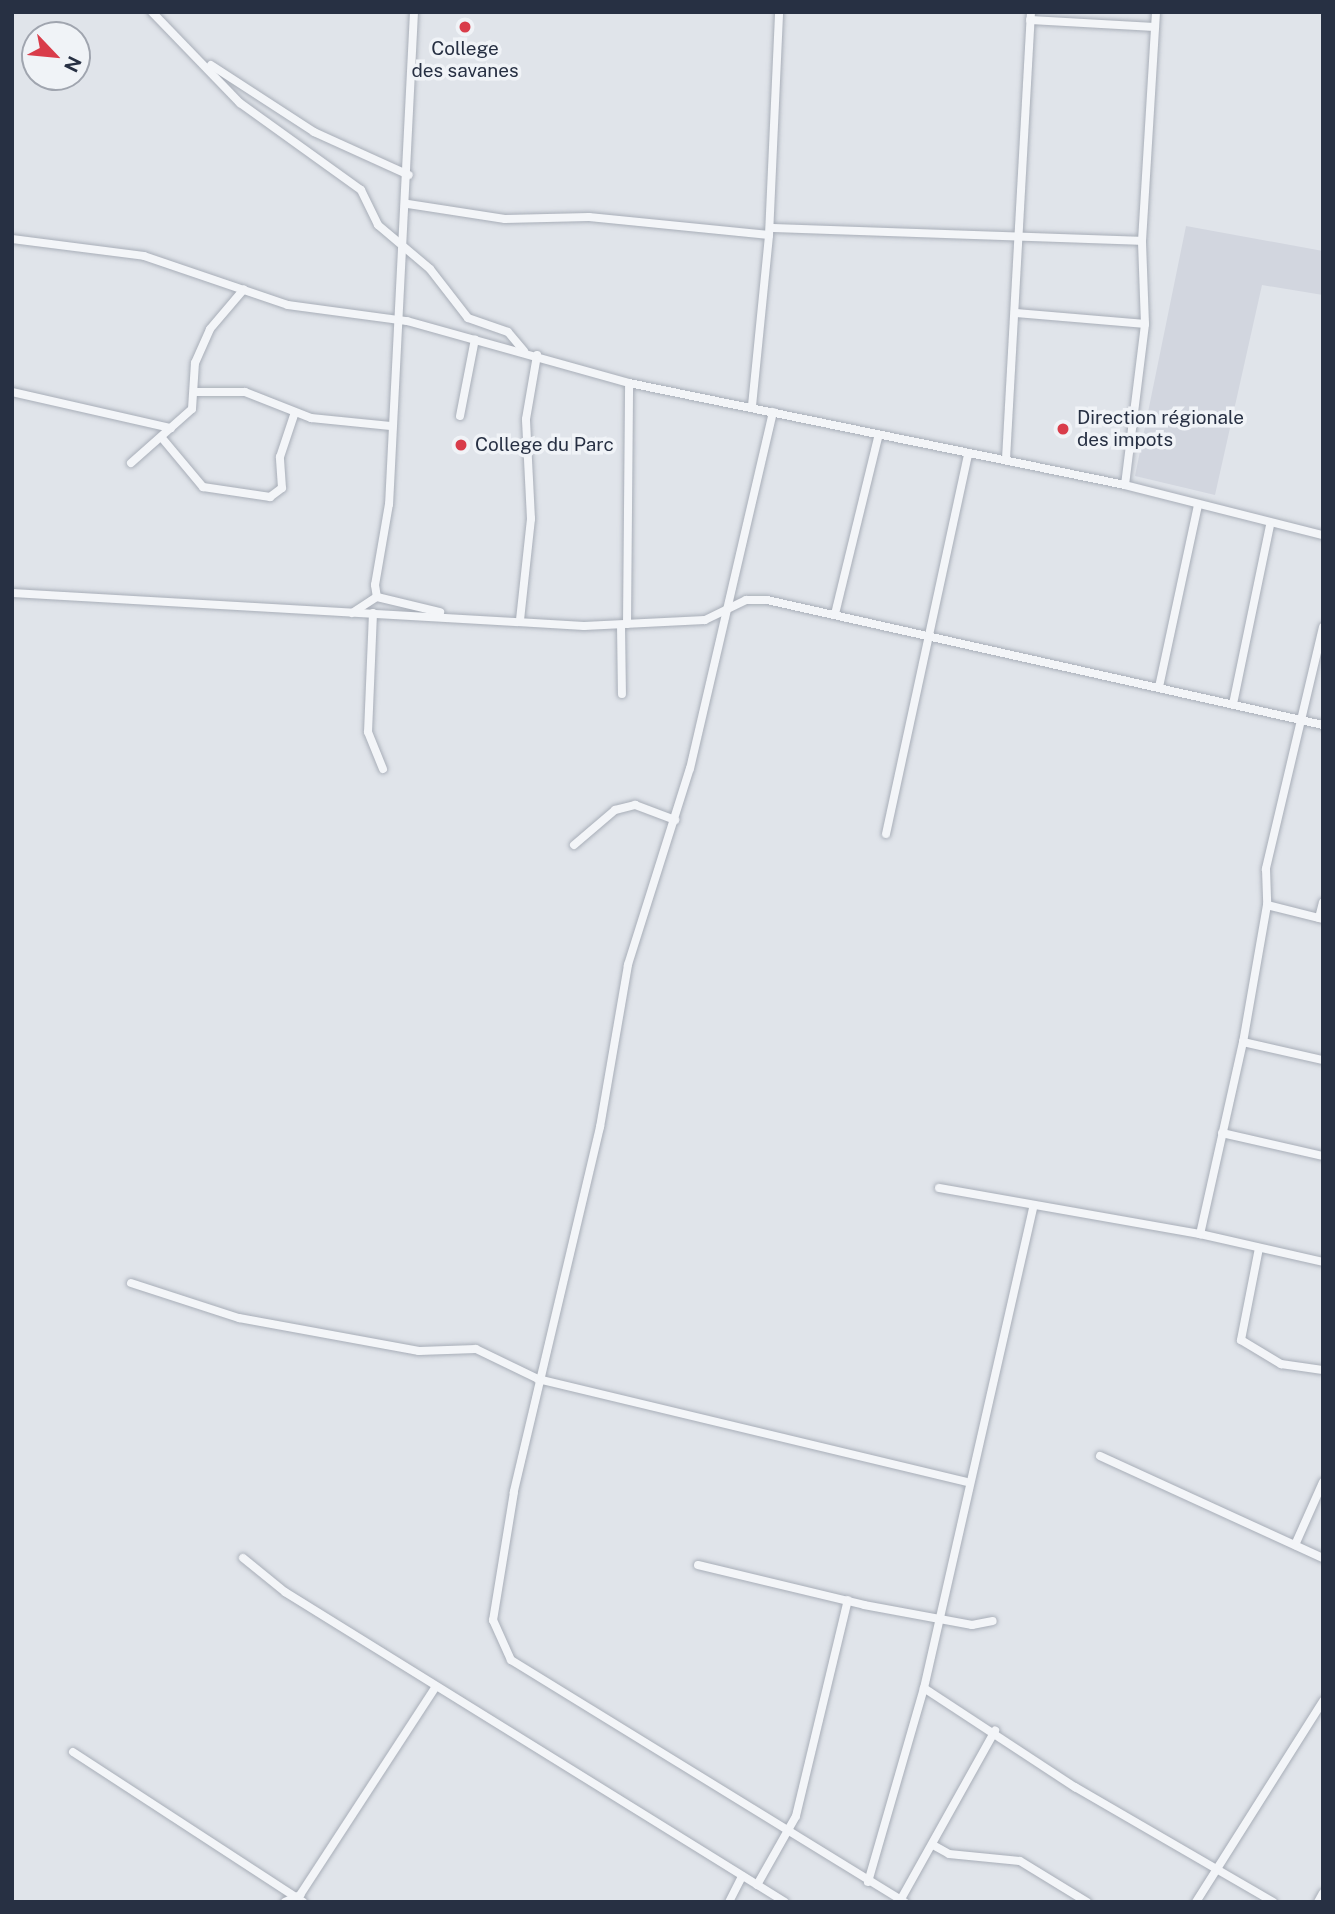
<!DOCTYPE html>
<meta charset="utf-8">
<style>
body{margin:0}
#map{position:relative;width:1335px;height:1914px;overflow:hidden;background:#e0e4ea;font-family:"Public Sans",sans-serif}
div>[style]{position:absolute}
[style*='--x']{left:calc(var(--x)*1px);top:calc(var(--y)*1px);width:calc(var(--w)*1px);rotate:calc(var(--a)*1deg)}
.built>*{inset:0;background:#d2d6df}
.roads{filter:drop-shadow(0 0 2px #a8aeb8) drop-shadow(0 0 2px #a8aeb8)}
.street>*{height:8px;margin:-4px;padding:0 4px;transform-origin:4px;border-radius:4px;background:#f3f5f8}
.dots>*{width:19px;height:19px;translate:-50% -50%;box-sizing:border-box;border:4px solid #f0f3f7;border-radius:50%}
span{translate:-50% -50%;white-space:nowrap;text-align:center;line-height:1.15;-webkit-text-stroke:7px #f0f3f7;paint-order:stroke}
.poi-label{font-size:19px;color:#273043}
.left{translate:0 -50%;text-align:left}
.frame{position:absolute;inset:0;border:14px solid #273043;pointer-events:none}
.north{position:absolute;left:21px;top:21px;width:70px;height:70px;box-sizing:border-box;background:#f0f3f7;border:2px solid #a0a5af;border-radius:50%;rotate:116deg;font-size:19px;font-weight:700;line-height:28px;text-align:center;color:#273043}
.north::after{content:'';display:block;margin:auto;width:24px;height:32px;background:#d93c4a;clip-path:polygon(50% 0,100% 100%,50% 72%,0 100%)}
</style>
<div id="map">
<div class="built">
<div style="clip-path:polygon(1186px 226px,1323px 251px,1323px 295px,1262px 285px,1215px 495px,1135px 476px)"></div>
</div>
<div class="roads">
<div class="street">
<div style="--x:152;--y:12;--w:127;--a:46"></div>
<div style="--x:240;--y:103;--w:149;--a:35.7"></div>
<div style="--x:361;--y:190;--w:39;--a:64"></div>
<div style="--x:378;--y:225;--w:68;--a:40.2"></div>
<div style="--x:430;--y:269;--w:62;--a:52.2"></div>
<div style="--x:468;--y:318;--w:42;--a:19.3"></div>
<div style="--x:508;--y:332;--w:25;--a:50"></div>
<div style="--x:414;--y:12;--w:493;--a:92.9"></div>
<div style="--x:389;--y:504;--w:82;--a:99.8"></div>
<div style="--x:375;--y:585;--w:12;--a:81"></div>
<div style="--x:377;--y:597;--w:65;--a:13.4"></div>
<div style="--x:1030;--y:20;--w:125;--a:3.2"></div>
<div style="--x:211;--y:65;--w:123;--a:33"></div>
<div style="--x:314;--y:132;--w:104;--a:24.4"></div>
<div style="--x:408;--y:204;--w:98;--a:8.8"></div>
<div style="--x:505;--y:219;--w:84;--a:-1.4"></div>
<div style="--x:589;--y:217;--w:181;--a:5.7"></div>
<div style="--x:770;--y:228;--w:372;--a:2"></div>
<div style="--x:12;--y:239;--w:133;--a:7.3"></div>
<div style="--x:144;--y:256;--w:152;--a:18.8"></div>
<div style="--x:288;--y:305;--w:120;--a:7.7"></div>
<div style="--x:407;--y:321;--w:230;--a:15.6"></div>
<div style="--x:629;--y:383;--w:506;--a:11.62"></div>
<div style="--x:1125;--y:485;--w:204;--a:14.2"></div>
<div style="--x:1017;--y:313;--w:128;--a:4.9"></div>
<div style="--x:12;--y:392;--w:163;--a:12.8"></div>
<div style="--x:196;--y:392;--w:49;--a:0"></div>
<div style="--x:245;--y:392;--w:71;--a:21.5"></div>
<div style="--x:311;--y:418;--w:80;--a:5.7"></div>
<div style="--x:752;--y:406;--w:172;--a:-84.3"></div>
<div style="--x:769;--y:235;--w:223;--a:-87.4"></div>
<div style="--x:773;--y:412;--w:366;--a:103.1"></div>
<div style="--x:690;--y:768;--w:207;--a:107.5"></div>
<div style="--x:628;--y:965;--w:164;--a:99.8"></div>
<div style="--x:600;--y:1127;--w:375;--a:103.3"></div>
<div style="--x:514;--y:1492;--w:130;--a:99.3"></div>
<div style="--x:493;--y:1620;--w:44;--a:65.8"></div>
<div style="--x:511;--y:1660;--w:462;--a:31.6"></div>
<div style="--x:460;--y:416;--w:78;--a:-79"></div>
<div style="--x:162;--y:438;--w:64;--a:50.1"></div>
<div style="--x:203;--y:487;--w:68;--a:8.5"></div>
<div style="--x:270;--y:497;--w:15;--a:-37"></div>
<div style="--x:282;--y:488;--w:31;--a:-94"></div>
<div style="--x:280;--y:457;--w:47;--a:-71.6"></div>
<div style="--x:1006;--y:459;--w:448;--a:-86.8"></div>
<div style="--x:131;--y:463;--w:81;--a:-41.5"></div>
<div style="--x:192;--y:409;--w:46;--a:-86.3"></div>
<div style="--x:195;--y:363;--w:37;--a:-66"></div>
<div style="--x:210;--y:329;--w:52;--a:-49.6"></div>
<div style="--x:1125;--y:485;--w:162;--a:-82.9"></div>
<div style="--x:1145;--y:324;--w:83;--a:-92.1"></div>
<div style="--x:1142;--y:241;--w:229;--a:-86.5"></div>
<div style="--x:12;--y:593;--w:573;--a:3.3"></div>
<div style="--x:584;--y:626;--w:121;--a:-2.8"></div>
<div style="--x:705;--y:620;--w:46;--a:-26"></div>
<div style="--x:746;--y:600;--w:21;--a:0"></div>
<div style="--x:767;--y:600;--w:570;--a:12.67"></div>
<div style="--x:352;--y:613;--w:30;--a:-33"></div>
<div style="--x:373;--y:613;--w:119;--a:92.4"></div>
<div style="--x:368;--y:732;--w:40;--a:68"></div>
<div style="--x:835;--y:614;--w:181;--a:-76.3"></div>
<div style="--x:520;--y:620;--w:102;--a:-83.8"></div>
<div style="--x:531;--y:519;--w:100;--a:-92.9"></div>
<div style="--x:526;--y:419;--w:65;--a:-80.2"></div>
<div style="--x:627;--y:624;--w:241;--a:-89.5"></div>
<div style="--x:621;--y:625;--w:69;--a:89.2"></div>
<div style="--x:1323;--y:627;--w:249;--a:103.3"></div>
<div style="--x:1266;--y:869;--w:36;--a:88"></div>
<div style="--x:1267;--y:905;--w:139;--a:99.9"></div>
<div style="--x:1243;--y:1042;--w:197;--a:102.6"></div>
<div style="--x:1200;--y:1234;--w:126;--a:12.8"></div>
<div style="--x:1159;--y:687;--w:186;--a:-77.9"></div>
<div style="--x:1233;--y:704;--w:183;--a:-78.3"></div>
<div style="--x:886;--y:834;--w:388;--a:-77.8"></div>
<div style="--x:574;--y:845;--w:54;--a:-40.5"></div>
<div style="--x:615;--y:810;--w:21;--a:-14"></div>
<div style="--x:635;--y:805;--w:43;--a:20.6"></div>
<div style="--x:1267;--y:905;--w:58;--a:14"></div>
<div style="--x:1319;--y:918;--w:16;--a:-76"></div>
<div style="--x:1243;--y:1042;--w:82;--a:12.7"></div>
<div style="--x:1222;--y:1133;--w:104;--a:12.8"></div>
<div style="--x:939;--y:1188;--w:265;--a:10"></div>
<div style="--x:1259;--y:1248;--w:94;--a:101.1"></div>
<div style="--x:1241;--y:1340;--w:47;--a:31"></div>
<div style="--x:1281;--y:1364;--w:42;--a:8.1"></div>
<div style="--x:131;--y:1283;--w:114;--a:18"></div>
<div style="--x:239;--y:1318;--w:183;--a:10.4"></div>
<div style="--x:419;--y:1351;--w:57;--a:-2"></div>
<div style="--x:476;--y:1349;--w:69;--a:25.8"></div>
<div style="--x:538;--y:1379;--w:440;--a:13.5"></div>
<div style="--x:1100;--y:1456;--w:245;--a:24.6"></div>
<div style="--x:1295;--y:1545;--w:69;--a:-66"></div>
<div style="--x:243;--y:1558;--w:54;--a:39"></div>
<div style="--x:285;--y:1592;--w:588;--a:31.8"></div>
<div style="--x:698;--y:1565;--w:171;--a:13.5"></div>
<div style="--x:864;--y:1605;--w:110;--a:10.5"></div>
<div style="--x:972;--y:1625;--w:21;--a:-11"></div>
<div style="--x:924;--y:1688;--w:181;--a:33.3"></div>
<div style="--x:1075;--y:1787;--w:229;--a:30.1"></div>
<div style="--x:73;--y:1752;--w:275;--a:33.1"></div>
<div style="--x:933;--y:1845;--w:18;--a:29"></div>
<div style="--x:949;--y:1854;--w:71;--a:5.6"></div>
<div style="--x:1020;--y:1861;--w:79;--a:31.5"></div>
<div style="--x:868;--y:1882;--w:202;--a:-73.9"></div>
<div style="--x:924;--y:1688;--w:493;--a:-77.2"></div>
<div style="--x:757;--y:1885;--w:79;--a:-60.5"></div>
<div style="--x:796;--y:1816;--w:222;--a:-76.5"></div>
<div style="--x:901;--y:1899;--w:193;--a:-60.8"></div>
<div style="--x:285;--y:1902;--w:17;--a:-25"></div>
<div style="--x:300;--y:1895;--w:249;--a:-56.9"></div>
<div style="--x:729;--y:1902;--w:29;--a:-63"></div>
<div style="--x:1196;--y:1902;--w:238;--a:-57.7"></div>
<div style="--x:1318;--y:1902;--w:10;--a:-61"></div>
</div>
</div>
<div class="dots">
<div style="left:465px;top:27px;background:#d93c4a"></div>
<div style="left:1063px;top:429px;background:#d93c4a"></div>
<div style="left:461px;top:445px;background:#d93c4a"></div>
</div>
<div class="poi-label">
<span style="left:465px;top:60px">College<br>des savanes</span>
<span class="left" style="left:1077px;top:429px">Direction régionale<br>des impots</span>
<span class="left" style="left:475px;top:445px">College du Parc</span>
</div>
<div class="frame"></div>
<div class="north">N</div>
</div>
